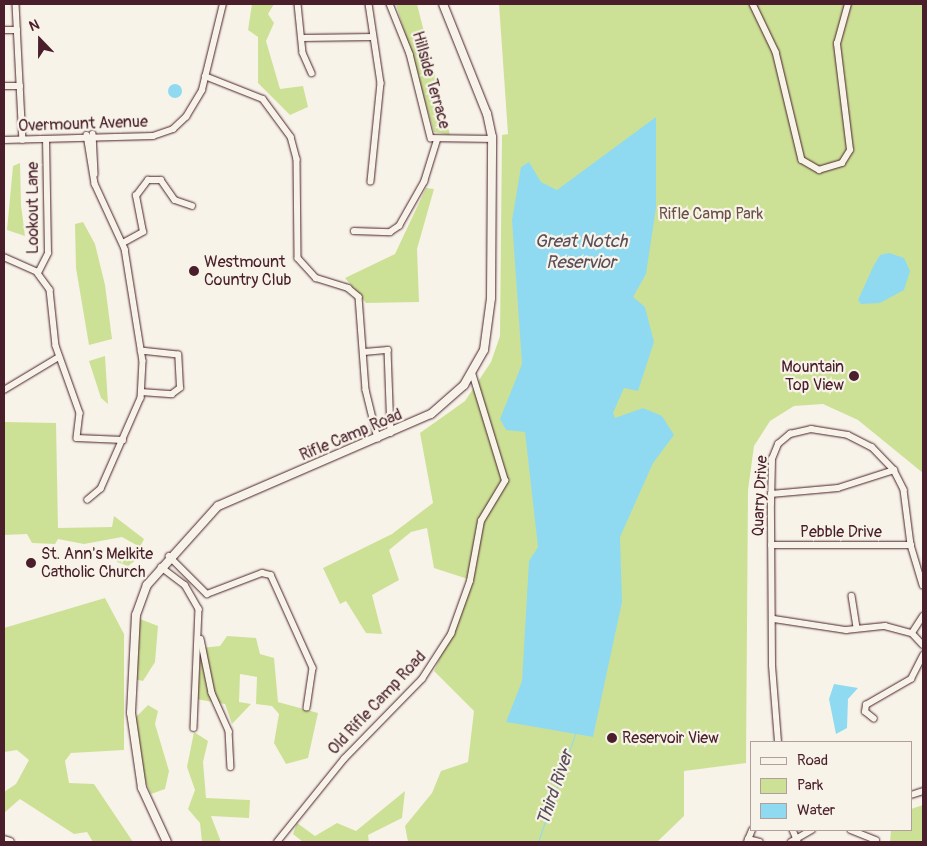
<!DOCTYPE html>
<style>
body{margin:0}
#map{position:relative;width:927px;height:846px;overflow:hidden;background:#f7f3e8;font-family:Pangolin,sans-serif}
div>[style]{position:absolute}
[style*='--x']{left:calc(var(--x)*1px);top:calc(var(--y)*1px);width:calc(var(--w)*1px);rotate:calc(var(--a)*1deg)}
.green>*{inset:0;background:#cde196}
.water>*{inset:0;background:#8fdaf0}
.round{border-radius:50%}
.stream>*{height:1px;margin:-0.5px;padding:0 0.5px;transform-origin:0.5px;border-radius:0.5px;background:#8fdaf0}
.roads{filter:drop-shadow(0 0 1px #4a1f2b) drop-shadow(0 0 1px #4a1f2b)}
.street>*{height:5.5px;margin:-2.75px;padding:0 2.75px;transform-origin:2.75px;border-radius:2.75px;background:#f7f3e8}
.secondary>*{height:8px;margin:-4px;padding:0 4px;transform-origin:4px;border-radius:4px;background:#f7f3e8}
.dots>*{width:14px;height:14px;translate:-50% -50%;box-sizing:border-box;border:2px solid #f7f3e8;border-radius:50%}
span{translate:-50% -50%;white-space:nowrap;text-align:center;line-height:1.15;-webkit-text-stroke:4.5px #f7f3e8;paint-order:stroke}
.street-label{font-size:16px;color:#4a1f2b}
.park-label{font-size:16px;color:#6b5046}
.poi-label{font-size:16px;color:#4a1f2b}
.left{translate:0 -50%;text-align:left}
.right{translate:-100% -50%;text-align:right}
.water-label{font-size:18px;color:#5b4e5c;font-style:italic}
.frame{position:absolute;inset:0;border:5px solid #4a1f2b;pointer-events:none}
.legend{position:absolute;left:750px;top:741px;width:162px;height:90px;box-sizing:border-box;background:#f7f3e8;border:1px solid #b29e9c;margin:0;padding:6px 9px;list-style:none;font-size:15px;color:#4a1f2b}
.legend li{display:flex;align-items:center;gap:10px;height:25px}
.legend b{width:25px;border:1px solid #b29e9c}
.north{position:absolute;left:15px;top:15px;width:50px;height:50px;-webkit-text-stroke:4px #f7f3e8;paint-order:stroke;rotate:338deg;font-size:14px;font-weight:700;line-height:20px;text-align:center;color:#4a1f2b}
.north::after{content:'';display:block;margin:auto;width:18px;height:22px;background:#4a1f2b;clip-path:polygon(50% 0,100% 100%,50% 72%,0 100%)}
</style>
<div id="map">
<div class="green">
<div style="clip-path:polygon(252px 4px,274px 4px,268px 14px,274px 23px,266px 41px,280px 89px,303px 86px,308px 107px,290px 115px,258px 83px,258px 37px,248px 30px)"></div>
<div style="clip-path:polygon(396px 4px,417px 4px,450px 135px,434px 132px)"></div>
<div style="clip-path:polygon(499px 4px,923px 4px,923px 473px,858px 420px,823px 404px,794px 406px,770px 421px,754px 446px,748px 490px,746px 763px,684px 771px,684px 816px,657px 842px,408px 842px,405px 826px,432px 793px,441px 771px,468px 762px,474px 711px,434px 671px,474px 581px,434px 568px,427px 528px,411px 532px,389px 550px,399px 580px,372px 595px,382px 634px,366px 633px,346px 601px,340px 604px,323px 568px,392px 534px,433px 503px,420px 433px,465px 401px,491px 362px,500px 336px,502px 135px,508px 134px)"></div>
<div style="clip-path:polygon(20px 163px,21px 205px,25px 236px,7px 230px,13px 166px)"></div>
<div style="clip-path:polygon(426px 188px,434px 189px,417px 249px,419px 302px,366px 303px,345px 278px,395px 254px)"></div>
<div style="clip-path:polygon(83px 222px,95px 244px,105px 285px,112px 339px,89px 345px,76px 268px,75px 224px)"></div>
<div style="clip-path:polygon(105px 356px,108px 404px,101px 398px,89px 361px)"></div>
<div style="clip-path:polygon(4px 422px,56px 423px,58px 528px,112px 527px,114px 516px,144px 539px,140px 547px,122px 537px,84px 544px,58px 539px,55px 544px,32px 543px,27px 534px,4px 535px)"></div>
<div style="clip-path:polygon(119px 548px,143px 555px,128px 566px,117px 562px)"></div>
<div style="clip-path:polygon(105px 598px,124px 634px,124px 750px,71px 753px,65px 761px,69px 783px,94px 784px,133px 842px,93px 842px,87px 832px,74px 834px,20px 799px,4px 813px,4px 792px,16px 784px,29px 760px,17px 750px,4px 752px,4px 628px)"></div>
<div style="clip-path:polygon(140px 619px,158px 626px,155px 662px,143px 681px,134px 679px)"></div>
<div style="clip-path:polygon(227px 636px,256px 638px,260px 654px,274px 658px,278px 702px,318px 713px,308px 758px,286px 764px,274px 743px,279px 714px,272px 706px,256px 704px,257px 677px,240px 674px,239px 702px,251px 704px,232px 724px,225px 704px,196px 699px,202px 648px,220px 646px)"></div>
<div style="clip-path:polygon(148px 705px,158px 711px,155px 724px,169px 771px,165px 789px,151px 794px,140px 769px,135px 718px)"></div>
<div style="clip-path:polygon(194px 732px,208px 741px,203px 762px,206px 798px,250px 800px,249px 818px,211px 816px,221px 842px,202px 842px,200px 823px,188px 809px,195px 790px,187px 767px)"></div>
<div style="clip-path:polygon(405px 791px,402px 818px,368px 835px,369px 842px,303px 842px,293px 834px,297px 823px,315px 836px,337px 823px,356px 831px)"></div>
<div style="clip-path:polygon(923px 805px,923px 842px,890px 842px,891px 830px,911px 830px,911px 809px)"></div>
</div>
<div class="water">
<div class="round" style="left:168px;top:84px;width:14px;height:14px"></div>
<div style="clip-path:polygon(656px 117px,656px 208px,646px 274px,633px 297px,645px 307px,654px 342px,638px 391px,624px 388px,613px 413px,615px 418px,643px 408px,662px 416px,674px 435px,653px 463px,620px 537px,622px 602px,593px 737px,506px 722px,522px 681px,529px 561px,538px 547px,525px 432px,506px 430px,500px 419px,522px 364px,512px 220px,521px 167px,529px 162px,541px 182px,557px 190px)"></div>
<div style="clip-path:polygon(889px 253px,904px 258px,910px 271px,904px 290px,880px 303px,861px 304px,858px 300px,873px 267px,880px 255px)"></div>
<div style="clip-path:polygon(834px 684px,858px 688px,848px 699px,847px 728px,836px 734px,829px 699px)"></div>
</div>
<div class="stream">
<div style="--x:538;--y:842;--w:114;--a:-71.1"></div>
</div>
<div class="roads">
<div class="street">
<div style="--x:16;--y:4;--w:136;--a:87.1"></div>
<div style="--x:298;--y:4;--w:49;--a:84.2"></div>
<div style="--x:303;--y:53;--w:22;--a:66"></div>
<div style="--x:369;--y:4;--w:80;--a:81.4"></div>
<div style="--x:381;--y:83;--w:99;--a:95.8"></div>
<div style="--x:390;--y:4;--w:54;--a:68.2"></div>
<div style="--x:410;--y:54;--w:87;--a:76"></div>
<div style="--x:431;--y:138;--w:61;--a:0.9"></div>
<div style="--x:753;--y:4;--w:53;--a:64.4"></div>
<div style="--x:776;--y:52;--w:111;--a:76.5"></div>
<div style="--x:802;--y:160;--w:20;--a:30"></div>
<div style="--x:819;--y:170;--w:24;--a:-17"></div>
<div style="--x:842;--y:163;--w:15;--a:-58"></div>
<div style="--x:850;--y:150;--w:107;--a:-97"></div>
<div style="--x:837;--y:44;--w:41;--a:-74.6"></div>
<div style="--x:4;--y:30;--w:13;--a:0"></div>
<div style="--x:302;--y:38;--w:71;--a:-0.8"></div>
<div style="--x:205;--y:76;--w:62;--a:21.6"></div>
<div style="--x:263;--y:99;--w:47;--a:53.6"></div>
<div style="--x:291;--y:137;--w:23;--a:75"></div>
<div style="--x:297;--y:159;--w:99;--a:89.4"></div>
<div style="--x:298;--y:258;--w:27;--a:48"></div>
<div style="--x:316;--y:278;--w:34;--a:17"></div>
<div style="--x:348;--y:288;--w:14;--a:39"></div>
<div style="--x:359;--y:297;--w:93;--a:85.7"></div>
<div style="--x:366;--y:390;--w:50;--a:76.2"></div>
<div style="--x:4;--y:86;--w:16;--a:0"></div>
<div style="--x:93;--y:134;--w:40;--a:87.1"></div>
<div style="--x:87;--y:135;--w:50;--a:80.7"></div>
<div style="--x:95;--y:184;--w:72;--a:65.2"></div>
<div style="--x:125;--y:249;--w:113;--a:80.9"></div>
<div style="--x:143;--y:361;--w:37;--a:93"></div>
<div style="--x:141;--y:398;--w:99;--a:113.7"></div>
<div style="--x:101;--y:489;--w:17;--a:140"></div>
<div style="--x:4;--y:140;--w:149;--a:-1.5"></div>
<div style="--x:153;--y:136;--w:21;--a:-19"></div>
<div style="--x:173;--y:129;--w:18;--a:-43"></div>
<div style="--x:186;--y:117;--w:31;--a:-59"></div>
<div style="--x:202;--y:90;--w:89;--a:-76.3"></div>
<div style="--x:354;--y:231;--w:36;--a:2"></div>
<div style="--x:390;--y:232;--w:11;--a:-34"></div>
<div style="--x:399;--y:226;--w:51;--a:-60.4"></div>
<div style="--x:424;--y:182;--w:44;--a:-72.8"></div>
<div style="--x:123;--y:243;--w:23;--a:-29"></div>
<div style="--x:143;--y:232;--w:37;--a:-101"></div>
<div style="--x:136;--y:196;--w:20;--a:-53"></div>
<div style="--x:148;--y:180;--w:13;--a:0"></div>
<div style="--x:161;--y:180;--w:24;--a:55"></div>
<div style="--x:175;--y:200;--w:18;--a:19"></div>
<div style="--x:4;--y:257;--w:36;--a:24"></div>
<div style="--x:37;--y:272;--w:22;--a:54"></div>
<div style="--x:50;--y:290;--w:56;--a:83.9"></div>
<div style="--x:56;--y:346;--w:71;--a:70.3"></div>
<div style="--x:80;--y:413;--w:25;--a:97"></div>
<div style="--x:77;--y:438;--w:46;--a:2.5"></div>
<div style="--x:38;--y:273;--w:22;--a:-63"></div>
<div style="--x:48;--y:253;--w:113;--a:-91"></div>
<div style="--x:364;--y:352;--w:24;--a:-5"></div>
<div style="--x:388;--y:350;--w:83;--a:87.9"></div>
<div style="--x:4;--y:390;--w:64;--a:-31"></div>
<div style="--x:141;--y:392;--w:31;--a:4"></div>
<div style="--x:172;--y:394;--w:10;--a:-37"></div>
<div style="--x:180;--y:388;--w:33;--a:-93"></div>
<div style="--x:178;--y:355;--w:37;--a:-174"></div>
<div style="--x:771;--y:494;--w:67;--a:-5.1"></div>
<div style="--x:838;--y:488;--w:59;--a:-17.8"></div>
<div style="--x:771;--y:545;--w:140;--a:0"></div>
<div style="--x:169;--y:556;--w:54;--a:45"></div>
<div style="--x:207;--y:594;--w:59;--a:-20.9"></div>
<div style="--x:262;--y:573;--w:9;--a:13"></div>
<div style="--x:271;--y:575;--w:102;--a:65.7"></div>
<div style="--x:313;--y:668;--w:40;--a:98.5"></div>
<div style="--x:161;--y:567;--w:30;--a:37"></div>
<div style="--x:185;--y:585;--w:28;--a:60"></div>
<div style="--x:199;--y:609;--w:119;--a:92.4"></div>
<div style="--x:852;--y:596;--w:32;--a:81"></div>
<div style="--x:774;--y:619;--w:73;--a:8.7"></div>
<div style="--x:846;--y:630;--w:39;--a:-6"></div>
<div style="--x:885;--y:626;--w:28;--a:15"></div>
<div style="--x:912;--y:633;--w:16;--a:47"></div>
<div style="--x:912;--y:633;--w:20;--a:-57"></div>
<div style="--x:201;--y:639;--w:55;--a:78.5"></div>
<div style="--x:212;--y:693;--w:42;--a:65.9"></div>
<div style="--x:229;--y:731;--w:36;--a:87"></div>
<div style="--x:874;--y:719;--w:11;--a:-142"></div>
<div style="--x:865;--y:712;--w:7;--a:-82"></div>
<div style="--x:866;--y:705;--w:52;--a:-30"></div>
<div style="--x:911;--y:679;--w:27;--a:-63"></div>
<div style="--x:778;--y:742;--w:77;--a:-94.5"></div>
<div style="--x:772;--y:665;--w:161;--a:-90.4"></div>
<div style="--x:771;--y:504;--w:45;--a:-88.7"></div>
<div style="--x:772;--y:459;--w:16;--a:-68"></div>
<div style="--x:778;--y:444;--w:16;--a:-40"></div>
<div style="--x:790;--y:434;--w:22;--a:-13"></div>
<div style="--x:811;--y:429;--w:37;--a:9"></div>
<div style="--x:848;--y:435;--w:27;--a:27"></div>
<div style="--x:872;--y:447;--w:32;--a:46"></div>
<div style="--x:894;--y:470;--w:22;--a:63"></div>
<div style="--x:904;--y:490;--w:55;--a:82.7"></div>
<div style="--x:911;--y:545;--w:42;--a:73.3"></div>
<div style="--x:911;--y:795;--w:13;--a:-18"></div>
<div style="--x:793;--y:830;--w:13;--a:67"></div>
<div style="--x:851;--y:830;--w:27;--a:22"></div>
<div style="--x:748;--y:839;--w:12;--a:14"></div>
<div style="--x:277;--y:842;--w:107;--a:-51.1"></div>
<div style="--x:344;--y:759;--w:112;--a:-45.7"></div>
<div style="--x:422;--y:679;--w:54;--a:-57.2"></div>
<div style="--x:451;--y:634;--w:56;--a:-70.3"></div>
<div style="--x:470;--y:581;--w:61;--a:-79.6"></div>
<div style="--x:481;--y:521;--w:47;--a:-59"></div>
<div style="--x:505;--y:481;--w:113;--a:-107"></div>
<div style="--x:747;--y:842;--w:13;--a:-67"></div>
<div style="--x:791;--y:842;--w:24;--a:-30"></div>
</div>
<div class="secondary">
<div style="--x:4;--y:840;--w:6;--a:18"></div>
<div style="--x:167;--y:842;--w:60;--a:-114.8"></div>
<div style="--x:142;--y:788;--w:76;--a:-98.3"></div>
<div style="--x:131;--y:713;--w:98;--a:-87.1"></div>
<div style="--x:136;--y:615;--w:32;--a:-70"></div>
<div style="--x:147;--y:585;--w:106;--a:-48.1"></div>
<div style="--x:218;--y:506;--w:232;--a:-23.4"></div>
<div style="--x:431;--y:414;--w:44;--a:-41.3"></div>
<div style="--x:464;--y:385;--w:40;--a:-60.3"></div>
<div style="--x:484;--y:350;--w:52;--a:-82.3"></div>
<div style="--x:491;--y:298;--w:161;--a:-89.6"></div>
<div style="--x:492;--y:137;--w:24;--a:-102"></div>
<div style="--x:487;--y:114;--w:118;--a:-111.8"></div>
</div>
</div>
<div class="dots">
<div style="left:194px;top:271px;background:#4a1f2b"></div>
<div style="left:854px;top:376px;background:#4a1f2b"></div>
<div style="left:31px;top:563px;background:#4a1f2b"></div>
<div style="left:612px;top:738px;background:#4a1f2b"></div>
</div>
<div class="street-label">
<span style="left:431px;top:80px;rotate:74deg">Hillside Terrace</span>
<span style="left:83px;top:124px;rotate:-2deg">Overmount Avenue</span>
<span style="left:33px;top:208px;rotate:-90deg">Lookout Lane</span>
<span style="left:351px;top:435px;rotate:-23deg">Rifle Camp Road</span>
<span style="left:760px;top:496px;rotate:-87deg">Quarry Drive</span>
<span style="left:841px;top:532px">Pebble Drive</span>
<span style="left:377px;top:703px;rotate:-47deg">Old Rifle Camp Road</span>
</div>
<div class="park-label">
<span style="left:711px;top:214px">Rifle Camp Park</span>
</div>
<div class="poi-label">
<span class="left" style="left:204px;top:271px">Westmount<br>Country Club</span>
<span class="right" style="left:844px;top:376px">Mountain<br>Top View</span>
<span class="left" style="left:41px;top:563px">St. Ann's Melkite<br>Catholic Church</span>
<span class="left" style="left:622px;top:738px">Reservoir View</span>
</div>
<div class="water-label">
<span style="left:581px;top:253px">Great Notch<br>Reservior</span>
<span style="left:556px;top:788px;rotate:-71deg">Third River</span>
</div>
<div class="frame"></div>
<ul class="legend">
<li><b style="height:6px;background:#f7f3e8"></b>Road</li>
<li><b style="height:14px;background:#cde196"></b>Park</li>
<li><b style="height:14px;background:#8fdaf0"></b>Water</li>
</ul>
<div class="north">N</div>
</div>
